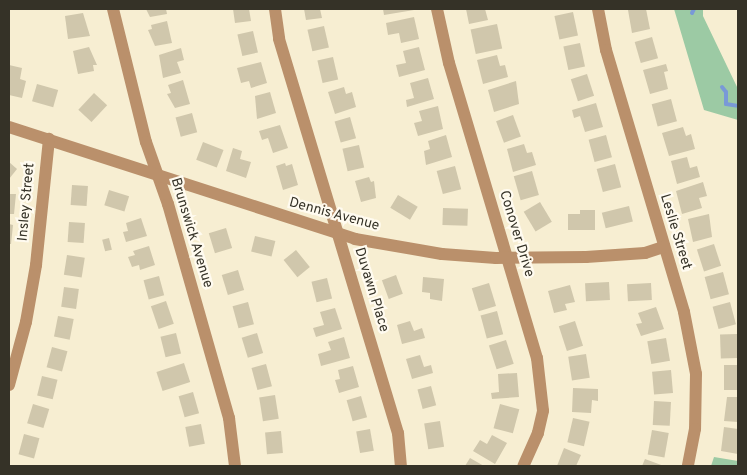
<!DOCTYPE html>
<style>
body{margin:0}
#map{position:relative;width:747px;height:475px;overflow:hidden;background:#f7eed2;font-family:Overpass,sans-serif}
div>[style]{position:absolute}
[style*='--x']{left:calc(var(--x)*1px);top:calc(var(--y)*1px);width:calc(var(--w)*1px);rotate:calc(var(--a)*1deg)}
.green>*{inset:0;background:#9ccaa4}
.stream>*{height:4px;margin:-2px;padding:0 2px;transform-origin:2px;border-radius:2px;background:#7999d7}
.building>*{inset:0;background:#d0c7ac;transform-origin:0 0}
.minor>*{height:12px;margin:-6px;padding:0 6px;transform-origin:6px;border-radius:6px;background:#ba906b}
span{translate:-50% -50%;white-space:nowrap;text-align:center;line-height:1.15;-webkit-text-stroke:4.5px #fffbf0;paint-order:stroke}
.street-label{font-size:14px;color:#353227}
.frame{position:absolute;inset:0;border:10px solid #353227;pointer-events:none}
</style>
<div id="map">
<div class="green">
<div style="clip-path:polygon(674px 9px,703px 9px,703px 16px,738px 89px,738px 120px,704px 110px)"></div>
<div style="clip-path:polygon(714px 457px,738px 461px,738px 466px,711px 466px)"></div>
</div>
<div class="stream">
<div style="--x:692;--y:13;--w:4;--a:-63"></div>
<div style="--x:722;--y:87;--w:6;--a:51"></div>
<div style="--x:726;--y:92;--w:12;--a:90"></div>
<div style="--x:726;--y:104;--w:12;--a:9"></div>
</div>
<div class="building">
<div style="clip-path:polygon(146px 9px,166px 9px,167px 14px,150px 17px)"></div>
<div style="clip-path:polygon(233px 9px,249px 9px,251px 21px,235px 23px)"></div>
<div style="clip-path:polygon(304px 9px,320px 9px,322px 18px,306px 20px)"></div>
<div style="clip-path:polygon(383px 9px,414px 9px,414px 10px,384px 15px)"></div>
<div style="clip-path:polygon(466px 9px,485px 9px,488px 20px,469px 24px)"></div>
<div style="clip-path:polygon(646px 9px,650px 29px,632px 33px,628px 10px)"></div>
<div style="left:573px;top:12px;width:24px;height:19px;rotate:78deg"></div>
<div style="clip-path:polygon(83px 13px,90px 36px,68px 39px,65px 16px)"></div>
<div style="clip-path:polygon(414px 17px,419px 39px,401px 43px,399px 33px,388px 35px,386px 23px)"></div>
<div style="clip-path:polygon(167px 21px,172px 43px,155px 46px,148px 30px,152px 29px,151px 25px)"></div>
<div style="left:497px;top:24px;width:25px;height:27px;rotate:78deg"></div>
<div style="left:324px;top:26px;width:22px;height:17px;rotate:77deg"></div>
<div style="left:253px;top:31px;width:22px;height:16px;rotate:77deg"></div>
<div style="left:652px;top:37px;width:22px;height:18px;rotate:74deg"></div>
<div style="left:580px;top:43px;width:24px;height:17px;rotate:78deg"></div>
<div style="clip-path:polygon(89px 47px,97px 65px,93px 65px,94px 71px,78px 74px,73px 51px)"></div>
<div style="clip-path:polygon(419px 47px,425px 70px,399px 77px,396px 65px,406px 63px,403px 51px)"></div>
<div style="clip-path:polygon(181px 48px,184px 60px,177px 62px,181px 73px,163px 78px,159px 55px)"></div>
<div style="clip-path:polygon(497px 55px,500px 66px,505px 65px,508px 77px,483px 84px,477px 60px)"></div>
<div style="left:333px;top:57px;width:23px;height:16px;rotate:77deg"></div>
<div style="clip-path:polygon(261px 62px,267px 83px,251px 88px,249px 81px,241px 83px,237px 68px)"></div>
<div style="clip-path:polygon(666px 64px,668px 71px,664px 72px,668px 89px,650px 94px,643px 70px)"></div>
<div style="clip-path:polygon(9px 65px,22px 68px,20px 79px,26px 81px,22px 98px,9px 95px)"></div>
<div style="left:587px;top:74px;width:23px;height:17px;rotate:72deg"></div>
<div style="clip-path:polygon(428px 78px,434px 99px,407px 107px,406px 100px,414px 98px,410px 83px)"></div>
<div style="clip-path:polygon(183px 80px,190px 104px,175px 108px,167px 94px,171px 93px,168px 85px)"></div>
<div style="clip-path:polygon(516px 81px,519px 104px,494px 112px,488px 90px)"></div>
<div style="left:37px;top:84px;width:22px;height:18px;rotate:16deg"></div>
<div style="clip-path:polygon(344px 87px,346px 94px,352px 92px,356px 107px,335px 114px,328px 92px)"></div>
<div style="clip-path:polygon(270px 92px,276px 113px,257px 119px,255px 96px)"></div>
<div style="left:94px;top:93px;width:18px;height:23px;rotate:43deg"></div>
<div style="left:671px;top:99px;width:23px;height:20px;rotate:75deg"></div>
<div style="clip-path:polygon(596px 103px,603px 127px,585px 132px,580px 116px,574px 118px,572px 110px)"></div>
<div style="clip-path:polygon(438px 106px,443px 129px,418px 136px,414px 123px,422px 121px,419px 111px)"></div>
<div style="left:192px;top:113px;width:20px;height:17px;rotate:75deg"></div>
<div style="left:513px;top:115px;width:23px;height:18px;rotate:70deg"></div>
<div style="left:350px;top:117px;width:22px;height:16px;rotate:74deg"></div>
<div style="clip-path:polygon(280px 125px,288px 148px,273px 153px,268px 138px,262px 140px,259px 131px)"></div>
<div style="clip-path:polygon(683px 127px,686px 136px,691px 134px,695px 149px,669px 156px,662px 133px)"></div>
<div style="clip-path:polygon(446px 135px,452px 157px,426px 165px,424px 151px,430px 149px,428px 141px)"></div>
<div style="left:606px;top:135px;width:23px;height:18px;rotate:75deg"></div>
<div style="left:203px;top:142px;width:22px;height:19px;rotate:21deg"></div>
<div style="clip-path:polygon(524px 144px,527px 153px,532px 152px,536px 165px,513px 172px,507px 149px)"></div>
<div style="left:359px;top:145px;width:23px;height:17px;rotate:77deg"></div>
<div style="clip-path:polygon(233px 148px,242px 151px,240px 159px,251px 162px,246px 178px,226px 171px)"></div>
<div style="clip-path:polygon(687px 157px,690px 168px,697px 166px,700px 177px,677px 184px,671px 161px)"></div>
<div style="clip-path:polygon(9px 162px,17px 169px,9px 179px)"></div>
<div style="clip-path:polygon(285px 163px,286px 166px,292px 164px,298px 185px,283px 190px,276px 166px)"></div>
<div style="left:615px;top:164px;width:24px;height:19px;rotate:75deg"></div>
<div style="left:455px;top:166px;width:24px;height:19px;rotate:75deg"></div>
<div style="left:532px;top:171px;width:25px;height:19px;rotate:74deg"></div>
<div style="clip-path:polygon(369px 177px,371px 182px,374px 181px,376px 198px,361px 202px,355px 181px)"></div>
<div style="clip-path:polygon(703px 182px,707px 196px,699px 198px,702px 208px,682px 214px,676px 191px)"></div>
<div style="left:72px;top:185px;width:16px;height:20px;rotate:4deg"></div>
<div style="left:109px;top:190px;width:21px;height:16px;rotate:17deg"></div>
<div style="clip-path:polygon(9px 194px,16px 194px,14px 214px,9px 214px)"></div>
<div style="left:398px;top:195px;width:23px;height:15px;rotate:31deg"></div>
<div style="left:540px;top:202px;width:23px;height:19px;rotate:59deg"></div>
<div style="left:629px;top:206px;width:16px;height:28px;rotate:76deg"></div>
<div style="left:443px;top:208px;width:25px;height:17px;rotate:2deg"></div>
<div style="clip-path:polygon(580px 210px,595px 210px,595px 230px,568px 230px,568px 214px,580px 214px)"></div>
<div style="clip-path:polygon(709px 214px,712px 237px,693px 242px,688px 219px)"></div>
<div style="clip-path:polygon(141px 218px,147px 236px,126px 242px,123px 232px,128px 231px,126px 223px)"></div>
<div style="left:69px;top:222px;width:16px;height:20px;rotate:4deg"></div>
<div style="clip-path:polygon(9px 224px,13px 225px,11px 244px,9px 244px)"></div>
<div style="left:226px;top:228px;width:21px;height:18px;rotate:73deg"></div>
<div style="left:255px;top:236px;width:21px;height:16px;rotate:14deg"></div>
<div style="left:109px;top:238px;width:12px;height:7px;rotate:76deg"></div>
<div style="left:714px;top:244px;width:23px;height:18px;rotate:72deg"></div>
<div style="clip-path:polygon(149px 246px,155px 265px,140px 270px,139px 265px,132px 267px,128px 257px,135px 255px,133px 251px)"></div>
<div style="left:296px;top:250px;width:22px;height:16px;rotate:51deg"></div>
<div style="left:67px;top:255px;width:18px;height:20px;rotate:9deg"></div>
<div style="left:238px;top:270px;width:21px;height:17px;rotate:73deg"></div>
<div style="left:723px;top:272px;width:23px;height:19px;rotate:75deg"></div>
<div style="left:396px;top:275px;width:20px;height:15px;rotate:70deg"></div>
<div style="left:159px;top:276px;width:20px;height:16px;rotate:75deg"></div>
<div style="clip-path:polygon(423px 277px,444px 279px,442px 301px,430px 299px,430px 293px,422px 292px)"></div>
<div style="left:327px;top:278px;width:21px;height:16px;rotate:76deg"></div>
<div style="left:609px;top:282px;width:18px;height:24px;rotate:87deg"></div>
<div style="left:489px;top:283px;width:24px;height:18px;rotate:73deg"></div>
<div style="left:651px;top:283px;width:17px;height:24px;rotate:87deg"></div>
<div style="clip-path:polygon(570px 285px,575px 302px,565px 304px,567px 310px,554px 313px,548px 291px)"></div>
<div style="left:64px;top:287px;width:15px;height:20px;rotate:8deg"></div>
<div style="left:166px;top:301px;width:24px;height:16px;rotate:71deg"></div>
<div style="left:248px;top:302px;width:23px;height:16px;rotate:75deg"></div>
<div style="left:730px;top:302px;width:23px;height:18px;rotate:75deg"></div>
<div style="clip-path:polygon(656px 307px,664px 329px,641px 336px,636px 324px,642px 323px,638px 313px)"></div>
<div style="clip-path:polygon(335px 308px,342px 329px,316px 337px,313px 328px,324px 325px,320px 312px)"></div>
<div style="left:497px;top:311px;width:24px;height:17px;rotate:75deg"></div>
<div style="left:58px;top:316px;width:16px;height:21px;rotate:11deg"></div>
<div style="clip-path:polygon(410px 321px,414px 331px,422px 328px,425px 338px,402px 344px,397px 325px)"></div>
<div style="left:575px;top:321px;width:26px;height:17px;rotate:72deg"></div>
<div style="left:176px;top:333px;width:21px;height:16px;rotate:76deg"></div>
<div style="left:257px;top:333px;width:21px;height:16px;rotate:73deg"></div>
<div style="left:737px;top:334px;width:24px;height:17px;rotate:88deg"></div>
<div style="clip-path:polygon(344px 337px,350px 358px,321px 366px,318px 354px,331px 350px,328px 342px)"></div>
<div style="left:666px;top:338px;width:23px;height:19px;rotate:80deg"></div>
<div style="left:506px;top:340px;width:25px;height:18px;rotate:72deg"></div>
<div style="left:52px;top:347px;width:16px;height:21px;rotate:15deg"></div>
<div style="left:586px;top:354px;width:24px;height:18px;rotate:81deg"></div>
<div style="clip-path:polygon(420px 355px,424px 367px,431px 365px,433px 373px,412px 379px,406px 359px)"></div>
<div style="left:184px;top:363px;width:20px;height:29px;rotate:72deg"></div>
<div style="left:266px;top:364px;width:23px;height:15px;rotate:75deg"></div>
<div style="left:738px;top:365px;width:25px;height:14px;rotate:90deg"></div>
<div style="clip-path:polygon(353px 366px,359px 387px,339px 393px,335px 380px,340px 379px,338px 370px)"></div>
<div style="left:671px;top:370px;width:23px;height:19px;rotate:85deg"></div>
<div style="clip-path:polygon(517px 373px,519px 397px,492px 399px,491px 393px,499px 392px,498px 374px)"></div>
<div style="left:42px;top:376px;width:16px;height:20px;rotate:14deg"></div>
<div style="left:431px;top:386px;width:20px;height:14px;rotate:75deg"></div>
<div style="clip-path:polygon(573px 388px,598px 389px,598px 401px,592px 400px,591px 413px,572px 412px)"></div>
<div style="left:193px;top:392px;width:22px;height:15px;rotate:74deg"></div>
<div style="left:275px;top:395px;width:24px;height:16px;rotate:81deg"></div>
<div style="left:361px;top:396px;width:22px;height:15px;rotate:74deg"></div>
<div style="clip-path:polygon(727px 397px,738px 397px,738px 422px,724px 421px)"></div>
<div style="left:654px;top:401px;width:17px;height:24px;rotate:3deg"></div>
<div style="left:33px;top:404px;width:17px;height:20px;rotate:17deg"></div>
<div style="left:500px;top:404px;width:20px;height:25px;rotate:15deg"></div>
<div style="left:573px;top:418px;width:17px;height:25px;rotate:13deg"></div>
<div style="left:440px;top:421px;width:26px;height:16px;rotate:81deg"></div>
<div style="left:201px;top:424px;width:20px;height:16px;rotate:79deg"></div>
<div style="clip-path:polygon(724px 427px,738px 429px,738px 454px,721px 451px)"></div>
<div style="left:370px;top:429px;width:22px;height:14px;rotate:80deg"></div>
<div style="left:652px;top:430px;width:17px;height:25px;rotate:10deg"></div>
<div style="left:281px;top:431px;width:22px;height:16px;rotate:85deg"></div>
<div style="left:24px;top:434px;width:16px;height:21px;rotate:15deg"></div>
<div style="clip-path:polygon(492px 435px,507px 443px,495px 464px,473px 451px,480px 440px,487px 444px)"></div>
<div style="clip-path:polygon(564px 448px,581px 455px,576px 466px,557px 466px)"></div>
<div style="clip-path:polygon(470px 458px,484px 466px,465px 466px)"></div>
<div style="clip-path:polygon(645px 459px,664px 466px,642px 466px)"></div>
</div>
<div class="minor">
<div style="--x:113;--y:9;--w:137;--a:76.1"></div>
<div style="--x:146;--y:142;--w:66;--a:70.5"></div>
<div style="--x:168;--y:204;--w:223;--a:74.1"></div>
<div style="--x:229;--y:418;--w:48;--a:82.9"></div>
<div style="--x:275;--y:9;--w:30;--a:82"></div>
<div style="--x:279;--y:39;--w:412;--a:73.2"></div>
<div style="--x:398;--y:433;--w:33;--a:85"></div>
<div style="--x:437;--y:9;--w:55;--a:77.5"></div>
<div style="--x:449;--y:63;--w:308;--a:73.4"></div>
<div style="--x:537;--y:358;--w:53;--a:83.5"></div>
<div style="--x:543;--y:411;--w:23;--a:103"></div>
<div style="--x:538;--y:433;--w:36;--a:114"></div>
<div style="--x:598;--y:9;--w:42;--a:79"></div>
<div style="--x:606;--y:50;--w:273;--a:73.4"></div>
<div style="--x:684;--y:312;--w:63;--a:79"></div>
<div style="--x:696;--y:374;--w:55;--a:91"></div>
<div style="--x:695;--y:429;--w:38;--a:101"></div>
<div style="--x:9;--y:127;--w:364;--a:17.9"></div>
<div style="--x:355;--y:239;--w:88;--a:9.8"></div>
<div style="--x:442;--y:254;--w:54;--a:4.2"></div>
<div style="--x:496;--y:258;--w:90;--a:-0.6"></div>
<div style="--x:586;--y:257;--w:59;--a:-3.9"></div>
<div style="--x:645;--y:253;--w:20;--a:-18"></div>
<div style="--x:9;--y:385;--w:65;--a:-74.9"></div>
<div style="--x:26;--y:322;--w:58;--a:-80"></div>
<div style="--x:36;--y:265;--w:127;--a:-84.1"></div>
</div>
<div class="street-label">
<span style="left:27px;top:202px;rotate:-85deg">Insley Street</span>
<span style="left:334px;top:215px;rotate:15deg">Dennis Avenue</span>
<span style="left:675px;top:232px;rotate:73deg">Leslie Street</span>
<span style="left:191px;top:233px;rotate:73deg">Brunswick Avenue</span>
<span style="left:516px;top:234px;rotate:73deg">Conover Drive</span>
<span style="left:371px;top:290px;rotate:73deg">Duvawn Place</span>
</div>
<div class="frame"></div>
</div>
